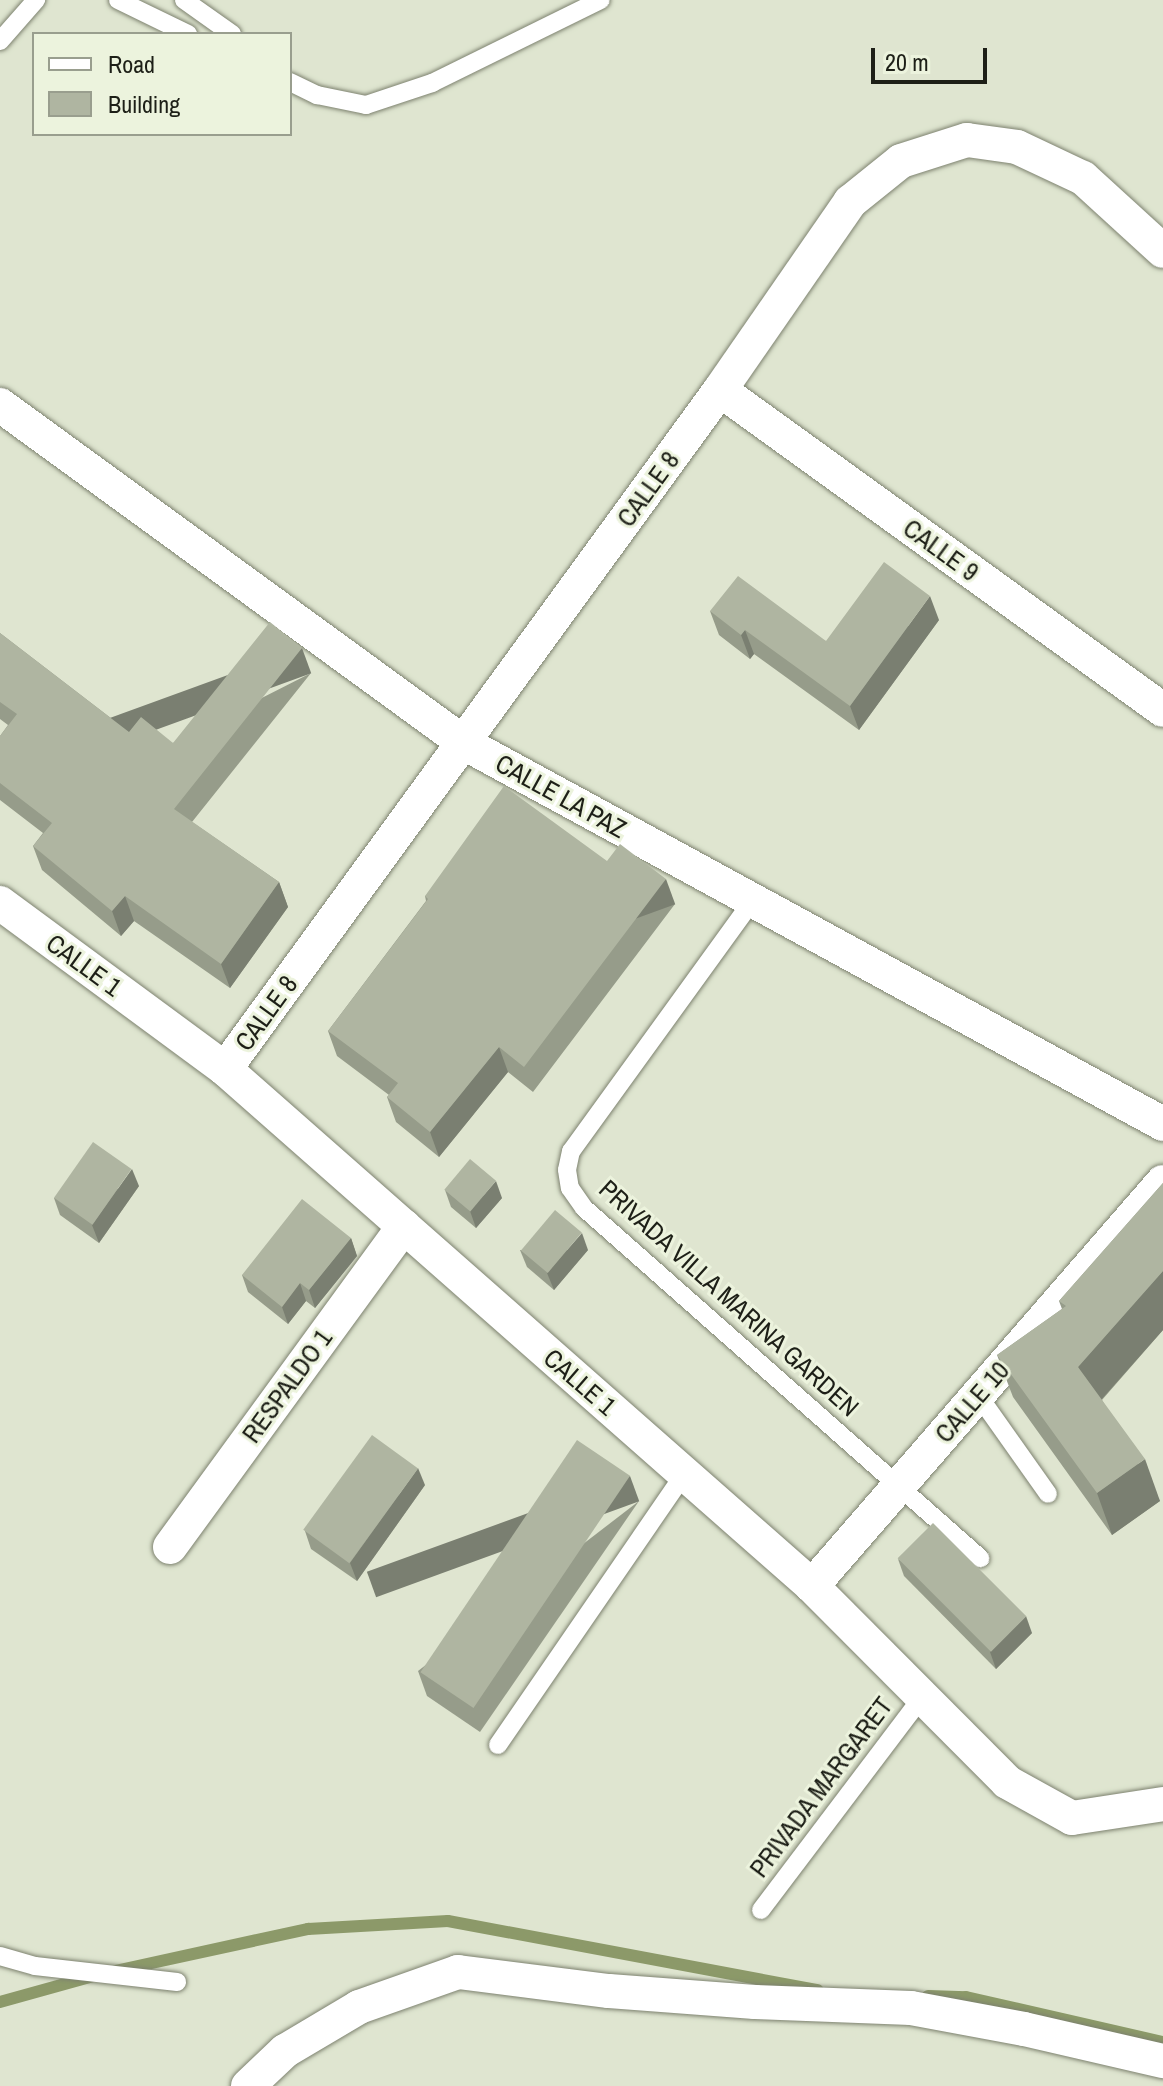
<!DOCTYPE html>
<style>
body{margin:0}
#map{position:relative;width:1163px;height:2086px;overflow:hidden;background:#dfe5d0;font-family:"Archivo Narrow",sans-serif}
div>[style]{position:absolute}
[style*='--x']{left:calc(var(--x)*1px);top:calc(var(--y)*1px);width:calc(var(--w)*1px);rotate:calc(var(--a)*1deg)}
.stream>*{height:12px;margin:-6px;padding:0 6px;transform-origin:6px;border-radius:6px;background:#8c9969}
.roads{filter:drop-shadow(0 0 2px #7d826f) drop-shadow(0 0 2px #7d826f)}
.service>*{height:18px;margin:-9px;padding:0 9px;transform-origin:9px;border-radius:9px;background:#fff}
.minor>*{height:34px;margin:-17px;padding:0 17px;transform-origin:17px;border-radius:17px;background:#fff}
.wall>*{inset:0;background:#969c8a}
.shaded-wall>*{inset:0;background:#7a7f71;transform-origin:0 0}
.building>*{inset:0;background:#afb5a1;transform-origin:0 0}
span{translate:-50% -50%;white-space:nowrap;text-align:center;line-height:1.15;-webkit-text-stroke:6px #ecf3dd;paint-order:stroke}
.street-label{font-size:26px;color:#1d1f17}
.legend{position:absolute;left:32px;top:32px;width:260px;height:104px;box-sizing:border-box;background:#ecf3dd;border:2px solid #999e8e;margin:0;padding:10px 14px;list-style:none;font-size:24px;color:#1d1f17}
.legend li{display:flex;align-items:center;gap:16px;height:40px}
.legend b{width:40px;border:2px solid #999e8e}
.scale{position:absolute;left:871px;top:48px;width:116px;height:36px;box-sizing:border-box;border:4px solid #1d1f17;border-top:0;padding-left:10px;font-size:24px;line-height:28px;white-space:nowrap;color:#1d1f17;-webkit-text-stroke:6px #ecf3dd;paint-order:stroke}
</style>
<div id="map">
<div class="stream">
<div style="--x:115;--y:1971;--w:198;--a:-12.3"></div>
<div style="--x:308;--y:1929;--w:140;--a:-3.3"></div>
<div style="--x:448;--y:1921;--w:376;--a:10.6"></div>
<div style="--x:928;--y:1996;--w:38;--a:2"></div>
<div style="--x:966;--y:1997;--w:202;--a:12.9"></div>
<div style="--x:0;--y:2002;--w:97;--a:-15.6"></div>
</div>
<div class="roads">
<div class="service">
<div style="--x:118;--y:0;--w:78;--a:25.9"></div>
<div style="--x:184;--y:0;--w:59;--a:35.3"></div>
<div style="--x:0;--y:41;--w:55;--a:-48.7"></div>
<div style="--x:290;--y:82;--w:30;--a:26"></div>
<div style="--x:317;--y:95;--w:50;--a:11.5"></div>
<div style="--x:366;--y:105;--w:70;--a:-18.4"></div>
<div style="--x:432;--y:83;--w:188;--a:-26.2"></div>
<div style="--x:753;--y:900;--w:310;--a:125.9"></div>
<div style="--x:571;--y:1151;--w:19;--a:102"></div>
<div style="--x:567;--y:1170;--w:18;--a:81"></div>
<div style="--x:570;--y:1188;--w:24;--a:55"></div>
<div style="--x:584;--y:1208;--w:529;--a:41.47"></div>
<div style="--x:978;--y:1395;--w:121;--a:54.7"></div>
<div style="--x:498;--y:1745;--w:329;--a:-55.5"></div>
<div style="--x:761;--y:1910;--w:268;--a:-52.9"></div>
<div style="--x:0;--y:1956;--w:36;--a:16"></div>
<div style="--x:35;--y:1966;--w:143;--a:6.4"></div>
</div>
<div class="minor">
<div style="--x:720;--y:390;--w:546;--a:35.84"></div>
<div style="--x:0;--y:405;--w:574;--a:36.07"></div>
<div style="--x:464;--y:743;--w:796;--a:28.59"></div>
<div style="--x:0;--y:903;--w:280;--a:36.4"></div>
<div style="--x:225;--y:1069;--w:782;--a:41.37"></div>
<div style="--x:812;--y:1586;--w:276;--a:45.1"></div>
<div style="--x:1007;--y:1782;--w:74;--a:29"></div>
<div style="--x:1072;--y:1818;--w:92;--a:-8.7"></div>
<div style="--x:225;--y:1069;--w:840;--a:-53.91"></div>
<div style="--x:720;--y:390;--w:229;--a:-55.3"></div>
<div style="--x:850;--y:202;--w:65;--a:-38.8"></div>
<div style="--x:901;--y:161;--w:69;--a:-17.7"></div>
<div style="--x:967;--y:140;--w:50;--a:8"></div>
<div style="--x:1017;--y:147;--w:73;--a:25.2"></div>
<div style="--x:1083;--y:178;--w:108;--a:42.4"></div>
<div style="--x:170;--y:1547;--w:397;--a:-53.9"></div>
<div style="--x:812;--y:1586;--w:535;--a:-49.02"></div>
<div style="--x:248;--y:2086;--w:51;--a:-43.4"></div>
<div style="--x:285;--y:2051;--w:86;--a:-30.7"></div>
<div style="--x:359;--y:2007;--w:105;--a:-19.5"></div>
<div style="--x:458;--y:1972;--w:152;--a:7.2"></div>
<div style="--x:609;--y:1991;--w:146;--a:4.3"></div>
<div style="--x:755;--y:2002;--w:156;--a:2.2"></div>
<div style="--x:911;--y:2008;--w:115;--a:10.5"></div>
<div style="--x:1024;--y:2029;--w:143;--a:13"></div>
</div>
</div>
<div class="wall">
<div style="clip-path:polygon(710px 611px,826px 641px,939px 620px,859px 730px,754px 654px,750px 659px,719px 635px)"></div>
<div style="clip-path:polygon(0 633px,129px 732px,173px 743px,311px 673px,192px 822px,279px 882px,288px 907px,230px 988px,134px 921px,121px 936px,42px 870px,33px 846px,43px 833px,0 800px,0 736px,8px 725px,0 719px)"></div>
<div style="clip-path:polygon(607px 861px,675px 904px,533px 1092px,508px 1072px,439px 1157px,396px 1122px,387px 1097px,389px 1095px,337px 1056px,328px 1031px,426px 901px,425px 896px)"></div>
<div style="clip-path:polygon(1163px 1183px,1163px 1330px,1102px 1400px,1160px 1501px,1112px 1535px,1013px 1397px,997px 1355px,1062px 1309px,1059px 1301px)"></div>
<div style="clip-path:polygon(139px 1186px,99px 1243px,60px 1215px,54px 1198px)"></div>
<div style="clip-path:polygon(445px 1190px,502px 1198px,476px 1228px,451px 1207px)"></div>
<div style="clip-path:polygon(351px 1238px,357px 1256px,315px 1308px,306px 1301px,288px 1324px,248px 1292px,242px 1275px)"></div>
<div style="clip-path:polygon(520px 1250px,588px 1250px,554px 1290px,527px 1267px)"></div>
<div style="clip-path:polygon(425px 1485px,357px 1581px,311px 1549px,305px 1531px)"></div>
<div style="clip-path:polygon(639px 1501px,480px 1732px,427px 1696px,418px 1671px)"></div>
<div style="clip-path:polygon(898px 1559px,1032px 1633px,996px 1669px,904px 1576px)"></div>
</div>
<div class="shaded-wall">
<div style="clip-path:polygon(930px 596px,939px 620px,859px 730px,850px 706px)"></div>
<div style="clip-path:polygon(745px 630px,754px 654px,750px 659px,741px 635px)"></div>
<div style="left:302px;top:648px;width:27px;height:206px;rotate:70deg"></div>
<div style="left:666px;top:879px;width:27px;height:236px;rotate:70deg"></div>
<div style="clip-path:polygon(279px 882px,288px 907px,230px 988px,221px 964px)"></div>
<div style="clip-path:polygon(125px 896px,134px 921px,121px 936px,112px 911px)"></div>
<div style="clip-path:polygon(499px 1047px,508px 1072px,439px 1157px,430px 1132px)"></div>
<div style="clip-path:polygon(132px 1169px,139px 1186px,99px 1243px,92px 1225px)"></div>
<div style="clip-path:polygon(496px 1181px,502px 1198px,476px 1228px,470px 1211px)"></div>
<div style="clip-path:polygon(582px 1233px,588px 1250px,554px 1290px,547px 1273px)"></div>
<div style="clip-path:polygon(351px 1238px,357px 1256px,315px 1308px,309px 1290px)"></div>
<div style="clip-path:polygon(1163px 1271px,1163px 1330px,1093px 1409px,1078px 1367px)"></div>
<div style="clip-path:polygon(300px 1283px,306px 1301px,288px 1324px,282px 1307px)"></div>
<div style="clip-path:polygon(1145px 1459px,1160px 1501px,1112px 1535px,1097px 1493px)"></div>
<div style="clip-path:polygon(418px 1468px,425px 1485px,357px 1581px,350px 1563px)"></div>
<div style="left:630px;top:1476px;width:27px;height:280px;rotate:70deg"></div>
<div style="clip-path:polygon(1026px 1616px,1032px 1633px,996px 1669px,990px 1652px)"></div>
</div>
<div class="building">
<div style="clip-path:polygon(884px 562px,930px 596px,850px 706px,745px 630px,741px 635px,710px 611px,738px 576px,826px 641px)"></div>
<div style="clip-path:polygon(270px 622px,302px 648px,174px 809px,279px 882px,221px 964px,125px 896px,112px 911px,33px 846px,52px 823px,0 783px,0 736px,17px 714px,0 702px,0 633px,129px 732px,141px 717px,173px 743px)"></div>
<div style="clip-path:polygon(504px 786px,607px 861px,620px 844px,666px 879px,524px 1067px,499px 1047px,430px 1132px,387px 1097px,398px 1083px,328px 1031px,428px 899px,425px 896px)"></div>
<div style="left:93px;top:1142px;width:47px;height:68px;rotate:35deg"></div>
<div style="left:470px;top:1159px;width:34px;height:40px;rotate:40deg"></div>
<div style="clip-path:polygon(1163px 1183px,1163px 1271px,1078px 1367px,1145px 1459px,1097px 1493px,997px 1355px,1066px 1306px,1059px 1301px)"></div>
<div style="clip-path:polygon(302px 1199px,351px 1238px,309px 1290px,300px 1283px,282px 1307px,242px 1275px)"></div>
<div style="left:555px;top:1210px;width:35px;height:53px;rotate:40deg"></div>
<div style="left:372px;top:1435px;width:57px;height:117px;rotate:36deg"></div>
<div style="left:577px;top:1440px;width:64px;height:280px;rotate:34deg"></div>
<div style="left:933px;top:1523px;width:132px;height:50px;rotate:45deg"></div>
</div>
<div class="street-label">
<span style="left:648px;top:489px;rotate:-54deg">CALLE 8</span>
<span style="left:941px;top:550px;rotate:36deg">CALLE 9</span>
<span style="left:561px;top:796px;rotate:29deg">CALLE LA PAZ</span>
<span style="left:84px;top:965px;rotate:36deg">CALLE 1</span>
<span style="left:266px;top:1013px;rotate:-54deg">CALLE 8</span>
<span style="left:729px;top:1298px;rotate:42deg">PRIVADA VILLA MARINA GARDEN</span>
<span style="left:580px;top:1382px;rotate:41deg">CALLE 1</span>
<span style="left:287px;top:1386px;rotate:-54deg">RESPALDO 1</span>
<span style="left:972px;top:1402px;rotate:-49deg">CALLE 10</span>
<span style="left:821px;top:1787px;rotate:-53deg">PRIVADA MARGARET</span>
</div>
<ul class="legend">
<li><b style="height:10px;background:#fff"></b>Road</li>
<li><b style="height:22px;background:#afb5a1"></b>Building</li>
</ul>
<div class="scale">20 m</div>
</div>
